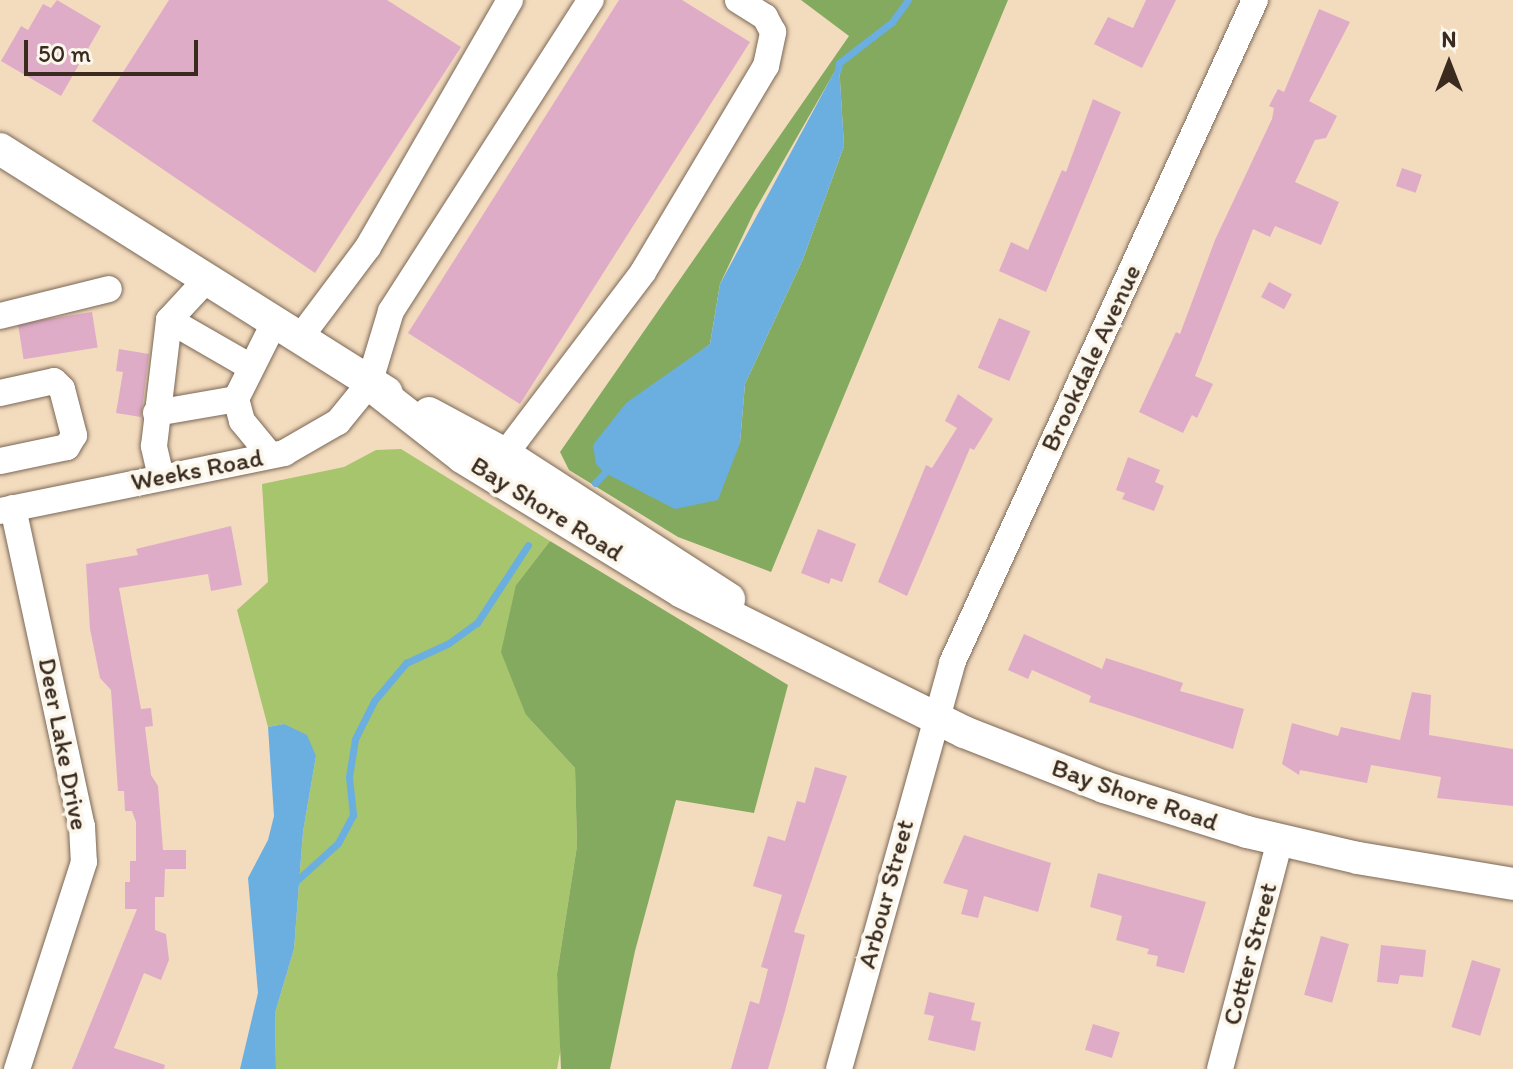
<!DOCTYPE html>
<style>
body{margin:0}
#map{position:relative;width:1513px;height:1069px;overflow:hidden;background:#f3dbbe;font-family:Itim,sans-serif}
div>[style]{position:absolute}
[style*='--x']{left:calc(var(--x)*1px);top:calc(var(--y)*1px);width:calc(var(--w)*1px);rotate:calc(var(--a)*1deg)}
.green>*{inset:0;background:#a6c56d}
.forest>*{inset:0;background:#84aa60}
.water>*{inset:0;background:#6baee0}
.stream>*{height:7px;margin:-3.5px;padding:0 3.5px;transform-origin:3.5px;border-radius:3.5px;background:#6baee0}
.building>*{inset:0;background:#dfacc7;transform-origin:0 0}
.roads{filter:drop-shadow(0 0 2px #7b6856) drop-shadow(0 0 2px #7b6856)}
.minor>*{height:26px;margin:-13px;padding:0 13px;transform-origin:13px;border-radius:13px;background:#fff}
.major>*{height:32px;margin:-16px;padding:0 16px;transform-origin:16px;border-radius:16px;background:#fff}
span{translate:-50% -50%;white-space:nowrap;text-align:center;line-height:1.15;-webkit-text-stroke:8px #fbf7ec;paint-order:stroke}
.street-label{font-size:26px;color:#3b2a1e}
.north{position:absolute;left:1409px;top:24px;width:80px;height:80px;-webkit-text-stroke:6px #fbf7ec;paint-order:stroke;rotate:0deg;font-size:22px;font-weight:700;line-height:32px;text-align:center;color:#3b2a1e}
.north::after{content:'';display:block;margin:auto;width:28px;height:36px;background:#3b2a1e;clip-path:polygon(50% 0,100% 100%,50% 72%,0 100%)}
.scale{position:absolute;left:24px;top:40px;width:174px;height:36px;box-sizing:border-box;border:4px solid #3b2a1e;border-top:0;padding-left:10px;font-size:24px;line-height:28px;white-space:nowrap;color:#3b2a1e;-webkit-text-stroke:6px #fbf7ec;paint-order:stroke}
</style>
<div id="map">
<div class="green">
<div style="clip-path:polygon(401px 449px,550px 541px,516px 585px,526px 715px,575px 768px,577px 846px,557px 974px,562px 1042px,557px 1069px,276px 1069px,275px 1013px,294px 949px,303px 832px,316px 756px,284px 724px,268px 727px,237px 610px,268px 582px,262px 484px,344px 467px,376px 450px)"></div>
</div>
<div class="forest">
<div style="clip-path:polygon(evenodd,801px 0,1008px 0,771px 572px,678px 537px,569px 470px,560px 452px,849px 36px,801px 0,839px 64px,844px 146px,803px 259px,745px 384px,740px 443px,676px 370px,710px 344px,720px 284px,754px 212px,839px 64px)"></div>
<div style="clip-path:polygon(550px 541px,788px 685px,754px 813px,676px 800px,635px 951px,610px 1069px,561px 1069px,557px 974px,577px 846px,575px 768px,526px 715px,501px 652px,516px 585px)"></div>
</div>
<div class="water">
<div style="clip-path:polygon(839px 63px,844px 146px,803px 259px,745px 384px,740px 443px,718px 500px,675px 509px,605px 473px,596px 464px,593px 445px,626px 403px,710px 344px,720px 284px)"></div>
<div style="clip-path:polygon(284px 724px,307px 735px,316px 756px,303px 832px,294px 949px,275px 1013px,276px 1069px,240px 1069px,258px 993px,248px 878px,268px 840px,274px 816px,268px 727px)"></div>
</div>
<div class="stream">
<div style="--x:838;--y:70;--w:7;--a:-82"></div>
<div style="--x:839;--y:63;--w:67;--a:-37.7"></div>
<div style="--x:892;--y:22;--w:27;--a:-54"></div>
<div style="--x:595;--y:483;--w:21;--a:-47"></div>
<div style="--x:295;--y:882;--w:58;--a:-42.2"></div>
<div style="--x:338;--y:843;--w:32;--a:-62"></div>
<div style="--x:353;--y:815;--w:38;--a:-96"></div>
<div style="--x:349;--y:777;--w:38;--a:-81"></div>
<div style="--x:355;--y:739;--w:42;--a:-63.4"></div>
<div style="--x:374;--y:701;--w:50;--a:-49.9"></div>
<div style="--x:406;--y:663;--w:47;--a:-24.9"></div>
<div style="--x:449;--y:643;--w:34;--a:-36"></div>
<div style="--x:477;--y:623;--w:93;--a:-56.8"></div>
</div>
<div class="building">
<div style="clip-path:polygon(57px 0,101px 26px,61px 96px,1px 61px,21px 26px,28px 30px,43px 4px,51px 8px)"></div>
<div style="clip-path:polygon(169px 0,387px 0,461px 47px,315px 273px,92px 121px)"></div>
<div style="clip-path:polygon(619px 0,682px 0,750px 42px,520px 404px,408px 333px)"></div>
<div style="clip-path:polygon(1146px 0,1176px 0,1142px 68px,1094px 44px,1108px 17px,1133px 28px)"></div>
<div style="clip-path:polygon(1319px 9px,1350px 22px,1309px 101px,1337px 116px,1326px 138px,1315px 140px,1295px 182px,1339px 202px,1321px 245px,1275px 226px,1270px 237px,1253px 229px,1195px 376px,1213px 384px,1197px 418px,1192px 415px,1183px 433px,1139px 412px,1176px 332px,1180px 334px,1215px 240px,1272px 119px,1274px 108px,1269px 106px,1278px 89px,1284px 92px)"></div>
<div style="clip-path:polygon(1093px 99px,1121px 112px,1046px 292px,999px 271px,1011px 242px,1028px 250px,1062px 170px,1066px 172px)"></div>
<div style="left:1402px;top:168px;width:21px;height:19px;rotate:19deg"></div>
<div style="left:1269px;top:282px;width:26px;height:17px;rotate:28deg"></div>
<div style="left:92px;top:312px;width:36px;height:75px;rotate:81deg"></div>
<div style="left:999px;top:318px;width:34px;height:54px;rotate:23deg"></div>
<div style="clip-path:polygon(119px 349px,149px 354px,141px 417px,116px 413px,123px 372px,116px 371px)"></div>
<div style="clip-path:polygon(958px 394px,993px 419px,974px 450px,970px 448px,907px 596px,878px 582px,926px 465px,932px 468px,957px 428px,945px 421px)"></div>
<div style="clip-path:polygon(1128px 457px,1160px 470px,1155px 482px,1164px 486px,1154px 511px,1122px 499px,1125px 493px,1116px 490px)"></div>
<div style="clip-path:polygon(231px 526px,242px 585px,211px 591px,208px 574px,119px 588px,141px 709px,151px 708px,153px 726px,145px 727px,151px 775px,158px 786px,163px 850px,186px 850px,186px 869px,165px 869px,164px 897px,155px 897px,155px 930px,166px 934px,169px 960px,161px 980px,144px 973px,114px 1048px,165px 1065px,164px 1069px,72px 1069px,137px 909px,125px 909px,125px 882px,130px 882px,130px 861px,136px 861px,136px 822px,132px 811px,125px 811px,124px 791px,118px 791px,111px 690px,100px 678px,90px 629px,86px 564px,138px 555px,136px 549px)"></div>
<div style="clip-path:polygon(818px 529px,856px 544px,842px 582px,831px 578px,829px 584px,801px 573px)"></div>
<div style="clip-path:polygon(1024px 634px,1102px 669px,1106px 658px,1183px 683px,1180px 691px,1244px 709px,1233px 749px,1089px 702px,1091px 696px,1032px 670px,1028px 679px,1008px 670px)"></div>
<div style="clip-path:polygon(1412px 692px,1431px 695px,1429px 735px,1513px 749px,1513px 806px,1437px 798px,1441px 777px,1371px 765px,1367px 783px,1300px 770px,1299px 775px,1282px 764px,1292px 723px,1338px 736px,1341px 727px,1400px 740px)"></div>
<div style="clip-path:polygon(815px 767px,847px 776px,794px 932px,805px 935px,785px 1011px,768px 1069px,731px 1069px,750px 1001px,759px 1004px,768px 969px,761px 967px,782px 895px,753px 886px,768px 836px,785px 841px,797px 801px,805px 803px)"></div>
<div style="clip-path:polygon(964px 835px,1051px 863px,1038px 912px,984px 896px,978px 918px,961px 914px,968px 890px,943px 883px)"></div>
<div style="clip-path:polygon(1098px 873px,1206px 902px,1184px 973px,1156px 966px,1158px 956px,1147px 954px,1149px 949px,1116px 940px,1122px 916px,1090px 907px)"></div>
<div style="left:1321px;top:936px;width:29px;height:61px;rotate:16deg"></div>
<div style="clip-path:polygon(1381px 945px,1426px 950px,1423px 977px,1400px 975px,1398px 984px,1377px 982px)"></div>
<div style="left:1472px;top:960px;width:30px;height:70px;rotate:17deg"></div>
<div style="clip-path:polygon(929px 992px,975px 1003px,971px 1020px,981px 1022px,975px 1051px,928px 1040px,934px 1016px,924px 1014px)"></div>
<div style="left:1093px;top:1024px;width:28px;height:27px;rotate:17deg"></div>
</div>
<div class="roads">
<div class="minor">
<div style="--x:0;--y:316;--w:112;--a:-13.9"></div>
<div style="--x:169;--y:320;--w:92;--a:29.9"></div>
<div style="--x:299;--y:339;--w:115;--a:-53.1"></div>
<div style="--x:368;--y:247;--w:285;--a:-60.1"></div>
<div style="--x:0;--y:393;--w:55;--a:-12.5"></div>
<div style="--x:54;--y:381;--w:11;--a:45"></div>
<div style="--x:62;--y:389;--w:48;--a:75.4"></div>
<div style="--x:74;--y:435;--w:14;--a:120"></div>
<div style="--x:67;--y:447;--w:68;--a:168.2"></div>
<div style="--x:156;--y:413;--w:81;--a:-9.9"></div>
<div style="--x:505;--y:454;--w:228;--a:-52.8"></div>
<div style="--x:643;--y:272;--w:240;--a:-59.2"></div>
<div style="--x:766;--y:66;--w:35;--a:-78"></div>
<div style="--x:773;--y:32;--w:17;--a:-118"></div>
<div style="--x:765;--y:17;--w:32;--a:-148"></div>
<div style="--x:270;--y:455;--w:44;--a:-129.5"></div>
<div style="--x:242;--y:421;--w:23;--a:-105"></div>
<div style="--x:236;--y:399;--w:85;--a:-63.4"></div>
<div style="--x:161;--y:477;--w:32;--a:-103"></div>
<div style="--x:154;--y:446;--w:127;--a:-83.2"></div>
<div style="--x:169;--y:320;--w:54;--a:-47.2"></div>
<div style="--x:13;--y:508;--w:325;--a:77.8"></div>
<div style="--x:82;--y:826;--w:36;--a:87"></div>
<div style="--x:84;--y:862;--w:218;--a:107.9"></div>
<div style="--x:0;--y:511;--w:290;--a:-11.5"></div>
<div style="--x:284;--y:453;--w:62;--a:-29.9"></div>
<div style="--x:338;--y:422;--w:49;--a:-50.8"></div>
<div style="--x:369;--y:384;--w:76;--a:-73.2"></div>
<div style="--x:391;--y:311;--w:370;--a:-57.3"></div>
<div style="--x:839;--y:1069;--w:421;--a:-74.4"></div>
<div style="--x:952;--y:663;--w:729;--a:-65.44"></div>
<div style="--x:1220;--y:1069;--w:237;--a:-75.3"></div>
</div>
<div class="major">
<div style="--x:0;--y:149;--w:457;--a:32.2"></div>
<div style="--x:369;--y:384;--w:118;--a:38.1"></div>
<div style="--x:462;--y:457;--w:258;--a:31.5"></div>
<div style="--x:682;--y:592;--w:315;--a:26.4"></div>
<div style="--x:964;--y:732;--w:150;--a:21.4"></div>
<div style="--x:1104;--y:787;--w:150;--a:17.5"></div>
<div style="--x:1247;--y:832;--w:114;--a:13.2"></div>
<div style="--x:1358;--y:858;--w:157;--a:9.5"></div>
<div style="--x:429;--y:413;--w:86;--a:28.3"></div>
<div style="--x:505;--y:454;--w:267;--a:32.9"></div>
</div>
</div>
<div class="street-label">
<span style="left:1091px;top:358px;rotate:-65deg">Brookdale Avenue</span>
<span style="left:197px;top:470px;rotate:-11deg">Weeks Road</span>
<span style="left:547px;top:509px;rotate:32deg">Bay Shore Road</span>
<span style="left:63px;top:744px;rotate:79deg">Deer Lake Drive</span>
<span style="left:1135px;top:795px;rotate:19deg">Bay Shore Road</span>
<span style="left:886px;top:894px;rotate:-75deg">Arbour Street</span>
<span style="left:1250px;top:954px;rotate:-75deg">Cotter Street</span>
</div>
<div class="north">N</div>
<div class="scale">50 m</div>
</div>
